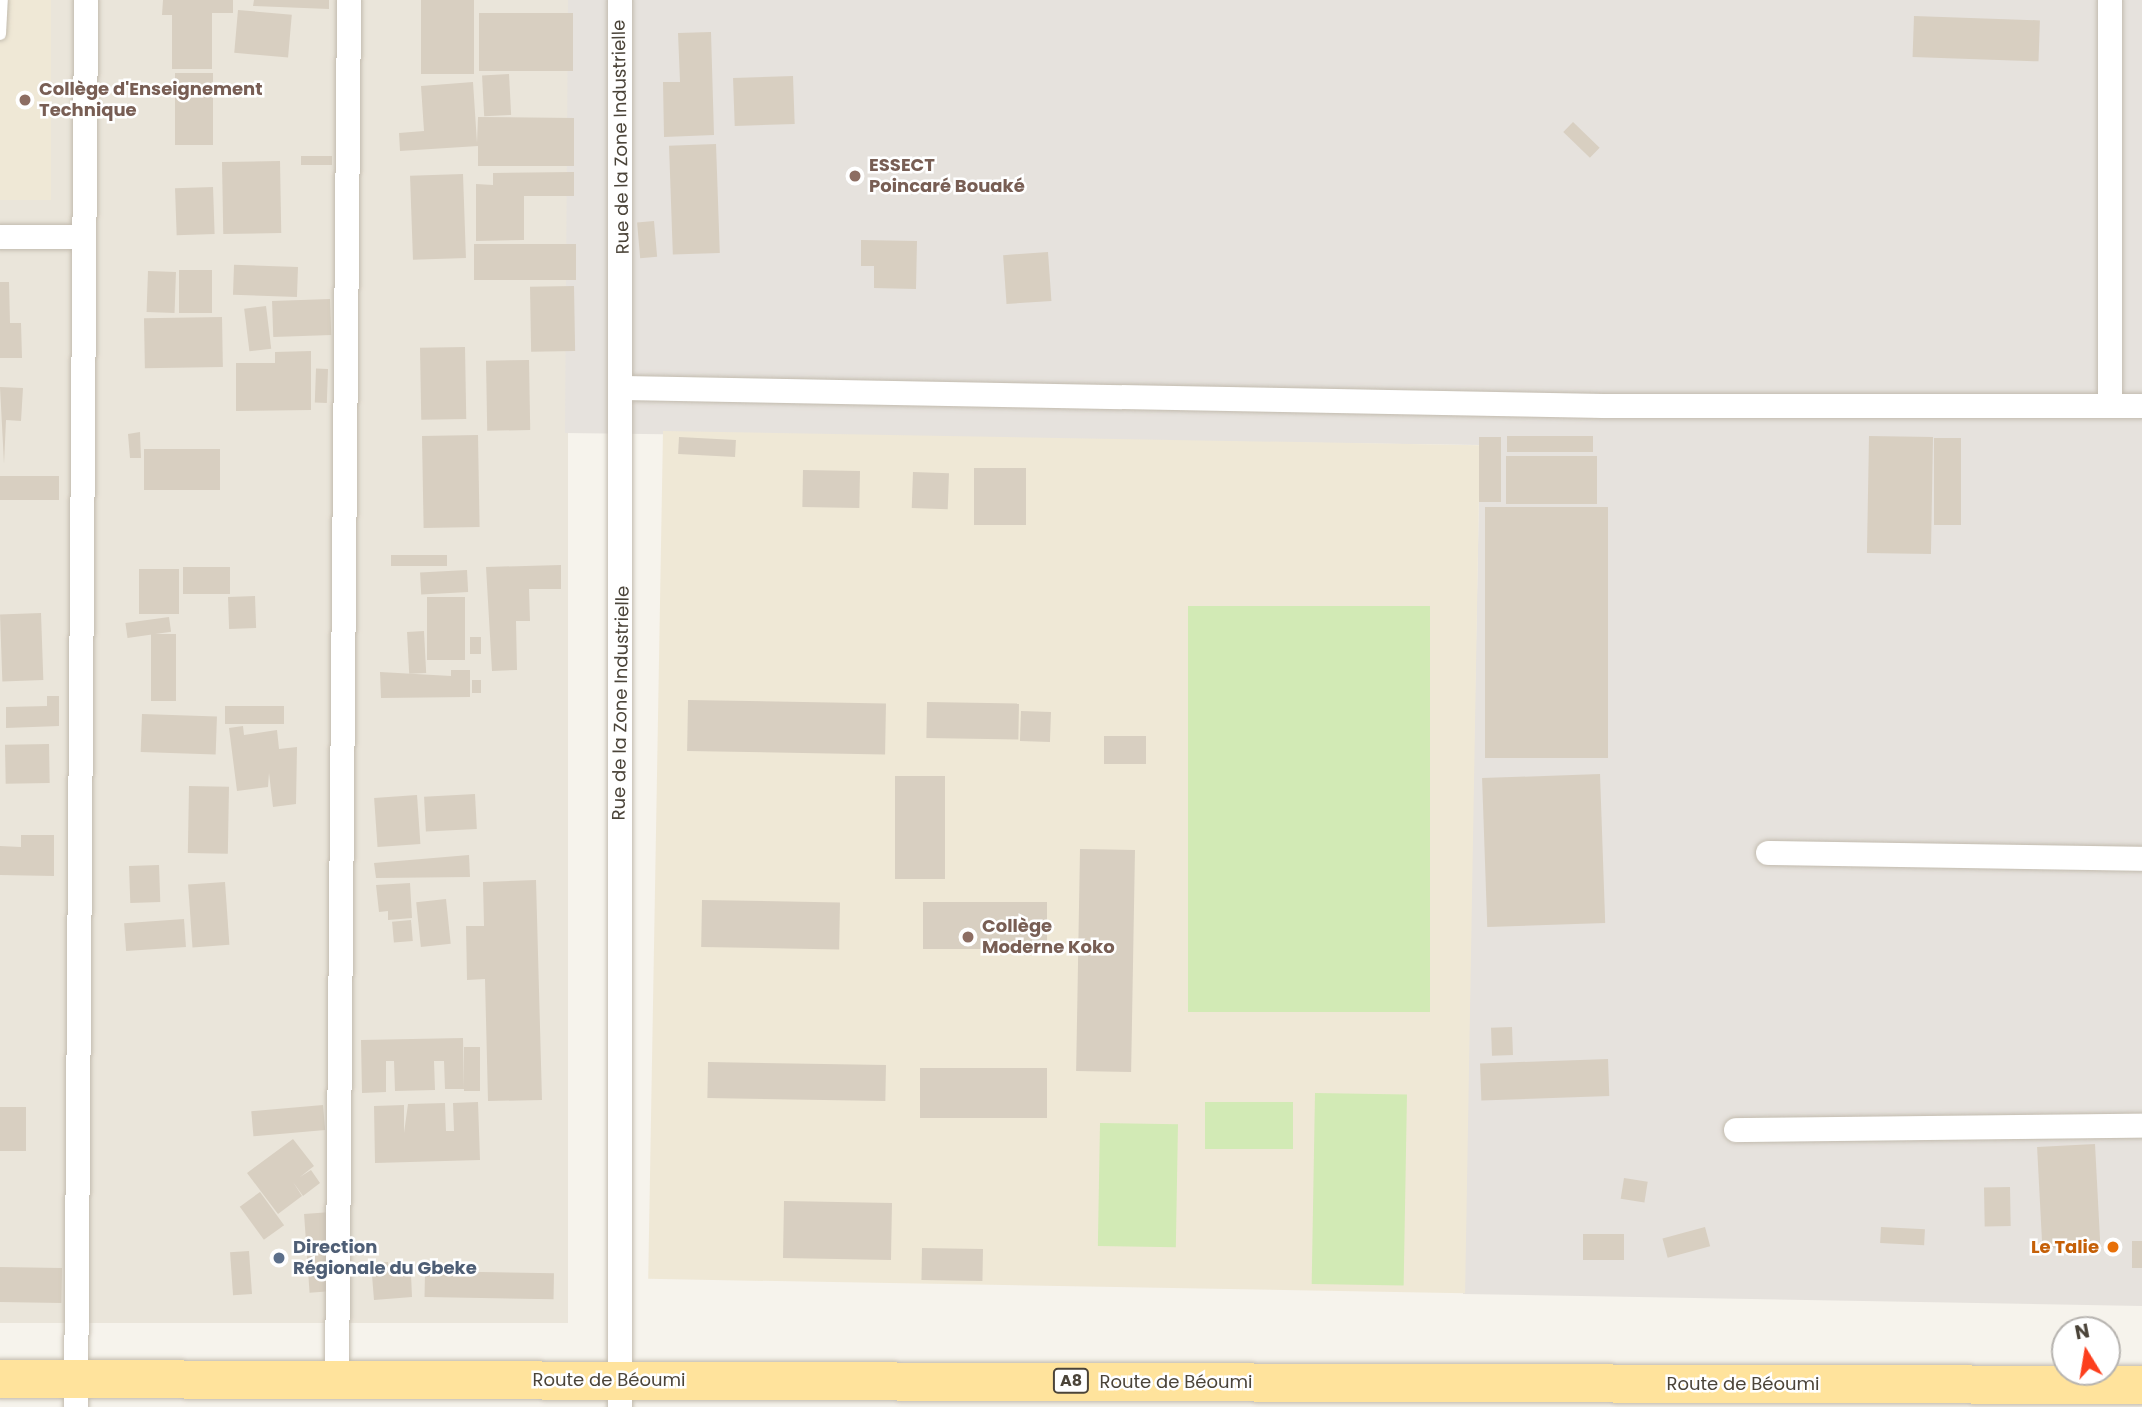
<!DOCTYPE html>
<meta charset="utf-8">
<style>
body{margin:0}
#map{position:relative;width:2142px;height:1407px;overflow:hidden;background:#f6f3ec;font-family:Poppins,sans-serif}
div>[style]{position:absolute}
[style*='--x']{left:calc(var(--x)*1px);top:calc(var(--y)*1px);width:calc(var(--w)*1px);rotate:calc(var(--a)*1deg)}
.residential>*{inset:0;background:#eae5da;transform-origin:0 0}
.industrial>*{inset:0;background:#e6e2dd}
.education>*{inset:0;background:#efe8d6;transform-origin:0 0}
.green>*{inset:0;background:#d2eab5;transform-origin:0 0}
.building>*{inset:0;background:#d8cfc1;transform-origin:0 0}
.roads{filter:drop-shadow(0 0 2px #c2bbae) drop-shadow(0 0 2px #c2bbae)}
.lane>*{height:12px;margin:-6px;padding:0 6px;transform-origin:6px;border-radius:6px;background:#fff}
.street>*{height:24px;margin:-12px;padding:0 12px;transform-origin:12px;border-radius:12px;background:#fff}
.primary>*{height:38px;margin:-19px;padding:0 19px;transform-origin:19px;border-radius:19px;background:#ffe39c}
.dots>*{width:19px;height:19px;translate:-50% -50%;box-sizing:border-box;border:4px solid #fff;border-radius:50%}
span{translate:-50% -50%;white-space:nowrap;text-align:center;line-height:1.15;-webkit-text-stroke:5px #fff;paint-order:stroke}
.shield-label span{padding:2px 5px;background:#fff;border:2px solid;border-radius:5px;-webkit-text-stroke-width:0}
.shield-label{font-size:16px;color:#4b4439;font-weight:700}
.education-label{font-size:18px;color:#785e54;font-weight:700}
.left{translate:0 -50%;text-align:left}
.street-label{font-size:18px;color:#4b4439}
.food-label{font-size:18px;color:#c56008;font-weight:700}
.right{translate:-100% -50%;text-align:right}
.service-label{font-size:18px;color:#4e5e75;font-weight:700}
.north{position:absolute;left:2051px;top:1316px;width:70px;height:70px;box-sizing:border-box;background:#fff;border:2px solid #b7b4b0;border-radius:50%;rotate:349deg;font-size:19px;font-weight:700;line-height:28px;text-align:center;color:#4b4439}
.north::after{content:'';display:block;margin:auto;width:24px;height:32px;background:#fc3f1d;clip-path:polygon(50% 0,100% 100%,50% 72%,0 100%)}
</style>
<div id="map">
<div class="residential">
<div style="left:0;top:0;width:568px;height:1323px"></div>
</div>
<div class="industrial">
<div style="clip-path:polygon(568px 0,2142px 0,2142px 1306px,1463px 1294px,1480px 445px,565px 433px)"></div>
</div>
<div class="education">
<div style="left:0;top:0;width:51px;height:200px"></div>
<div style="left:663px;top:431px;width:817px;height:848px;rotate:1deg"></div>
</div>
<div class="green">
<div style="left:1430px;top:606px;width:406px;height:242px;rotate:90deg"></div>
<div style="left:1315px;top:1093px;width:92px;height:191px;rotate:1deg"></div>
<div style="left:1205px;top:1102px;width:88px;height:47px"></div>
<div style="left:1100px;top:1123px;width:78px;height:123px;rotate:1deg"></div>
</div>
<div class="building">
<div style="clip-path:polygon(163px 0,233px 0,233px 13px,212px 13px,212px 69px,172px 69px,172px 15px,162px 15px)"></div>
<div style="clip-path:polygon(254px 0,329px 0,329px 9px,253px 6px)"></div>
<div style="left:421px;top:0;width:53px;height:74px"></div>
<div style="left:238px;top:10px;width:54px;height:43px;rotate:5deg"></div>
<div style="left:573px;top:13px;width:58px;height:94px;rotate:90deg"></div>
<div style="left:1914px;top:16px;width:126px;height:41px;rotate:2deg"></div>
<div style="clip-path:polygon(711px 32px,714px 135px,664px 137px,663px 82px,680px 82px,678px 33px)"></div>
<div style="left:175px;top:73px;width:38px;height:72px"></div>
<div style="left:509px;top:74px;width:41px;height:27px;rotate:87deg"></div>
<div style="left:793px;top:76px;width:48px;height:60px;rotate:88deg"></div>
<div style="clip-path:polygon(473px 82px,477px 143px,478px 117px,574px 118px,574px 166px,478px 166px,478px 146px,400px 151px,399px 133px,424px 131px,421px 86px)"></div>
<div style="left:1573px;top:122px;width:37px;height:14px;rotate:44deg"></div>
<div style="left:716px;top:144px;width:109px;height:47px;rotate:88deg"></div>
<div style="left:301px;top:156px;width:31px;height:9px"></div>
<div style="left:280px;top:161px;width:72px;height:58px;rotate:89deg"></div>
<div style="clip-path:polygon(574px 172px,574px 196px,524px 196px,524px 240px,476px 241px,476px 184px,493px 185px,493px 173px)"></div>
<div style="left:463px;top:174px;width:84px;height:53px;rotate:88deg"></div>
<div style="left:213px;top:187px;width:47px;height:38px;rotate:88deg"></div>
<div style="left:654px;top:221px;width:36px;height:17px;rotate:85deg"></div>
<div style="clip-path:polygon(861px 240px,917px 241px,916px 289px,874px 288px,874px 266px,861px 266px)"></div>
<div style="left:474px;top:244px;width:102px;height:36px"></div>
<div style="left:1048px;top:252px;width:49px;height:45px;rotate:86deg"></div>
<div style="left:298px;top:267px;width:30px;height:64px;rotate:92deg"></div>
<div style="left:179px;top:270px;width:33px;height:43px"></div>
<div style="left:148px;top:271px;width:28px;height:41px;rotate:2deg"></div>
<div style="clip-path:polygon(0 282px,9px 282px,10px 323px,21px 323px,22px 358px,0 358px)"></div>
<div style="left:574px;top:286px;width:65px;height:44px;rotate:89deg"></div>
<div style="left:330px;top:299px;width:36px;height:58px;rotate:88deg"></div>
<div style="left:266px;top:306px;width:43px;height:22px;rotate:83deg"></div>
<div style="left:222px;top:317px;width:50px;height:78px;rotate:89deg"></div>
<div style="left:465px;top:347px;width:72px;height:45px;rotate:89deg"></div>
<div style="clip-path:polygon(311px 351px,311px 410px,236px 411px,236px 363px,275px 363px,275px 352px)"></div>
<div style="left:529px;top:360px;width:70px;height:43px;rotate:89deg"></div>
<div style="left:328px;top:369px;width:34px;height:12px;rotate:92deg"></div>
<div style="clip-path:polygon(0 387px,23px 388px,21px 421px,6px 420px,4px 464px)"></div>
<div style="clip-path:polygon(140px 432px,141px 458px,130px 458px,128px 434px)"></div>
<div style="left:478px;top:435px;width:92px;height:56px;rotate:89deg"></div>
<div style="left:1593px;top:436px;width:16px;height:86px;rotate:90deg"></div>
<div style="left:1869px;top:436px;width:64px;height:117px;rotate:1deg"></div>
<div style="left:679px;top:437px;width:57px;height:17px;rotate:3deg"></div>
<div style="left:1479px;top:437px;width:22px;height:65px"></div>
<div style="left:1934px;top:438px;width:27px;height:87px"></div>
<div style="left:220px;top:449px;width:41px;height:76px;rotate:90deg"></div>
<div style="left:1506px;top:456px;width:91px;height:48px"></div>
<div style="left:974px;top:468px;width:52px;height:57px"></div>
<div style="left:803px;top:470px;width:57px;height:37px;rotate:1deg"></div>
<div style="left:913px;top:472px;width:36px;height:36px;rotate:2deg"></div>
<div style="left:0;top:476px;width:59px;height:24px"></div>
<div style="left:1608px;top:507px;width:251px;height:123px;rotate:90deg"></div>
<div style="left:447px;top:555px;width:11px;height:56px;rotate:90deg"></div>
<div style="clip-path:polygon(561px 565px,561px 589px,529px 589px,530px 621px,516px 621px,517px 670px,492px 671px,486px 567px)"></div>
<div style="left:230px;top:567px;width:27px;height:47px;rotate:90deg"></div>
<div style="left:139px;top:569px;width:40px;height:45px"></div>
<div style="left:467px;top:570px;width:22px;height:47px;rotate:87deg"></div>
<div style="left:255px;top:596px;width:32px;height:27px;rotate:88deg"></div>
<div style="left:427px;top:597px;width:38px;height:63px"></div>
<div style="left:41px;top:613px;width:67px;height:41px;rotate:88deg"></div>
<div style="left:169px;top:617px;width:15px;height:44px;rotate:82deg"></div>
<div style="left:424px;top:631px;width:42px;height:17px;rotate:87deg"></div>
<div style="left:151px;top:634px;width:25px;height:67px"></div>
<div style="left:470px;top:637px;width:11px;height:17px"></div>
<div style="clip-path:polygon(451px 670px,470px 670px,470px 697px,381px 698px,380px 672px,451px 676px)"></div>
<div style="left:472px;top:680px;width:9px;height:13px"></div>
<div style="clip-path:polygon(47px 696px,59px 696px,59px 726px,6px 728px,6px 707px,47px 706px)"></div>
<div style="left:688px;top:700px;width:198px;height:51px;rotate:1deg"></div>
<div style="left:927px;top:702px;width:92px;height:36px;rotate:1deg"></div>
<div style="left:225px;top:706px;width:59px;height:18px"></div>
<div style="left:1021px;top:711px;width:30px;height:30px;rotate:2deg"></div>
<div style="left:142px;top:714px;width:75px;height:38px;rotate:2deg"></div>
<div style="clip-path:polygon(243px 726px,244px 735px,277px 730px,279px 749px,297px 747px,296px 804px,273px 807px,269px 773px,268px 787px,237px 791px,229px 728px)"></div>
<div style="left:1104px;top:736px;width:42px;height:28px"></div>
<div style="left:49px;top:744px;width:39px;height:44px;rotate:89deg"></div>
<div style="left:1600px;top:774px;width:149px;height:118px;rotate:88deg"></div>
<div style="left:895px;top:776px;width:50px;height:103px"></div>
<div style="left:189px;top:786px;width:40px;height:67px;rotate:1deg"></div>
<div style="left:475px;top:794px;width:35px;height:51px;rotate:87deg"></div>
<div style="left:417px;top:795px;width:49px;height:43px;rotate:86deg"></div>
<div style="clip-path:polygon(21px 835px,54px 835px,54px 876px,0 875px,0 846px,21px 847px)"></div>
<div style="left:1080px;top:849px;width:55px;height:222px;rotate:1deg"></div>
<div style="clip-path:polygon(469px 855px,470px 877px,376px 878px,374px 863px)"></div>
<div style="left:159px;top:865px;width:37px;height:30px;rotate:88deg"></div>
<div style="clip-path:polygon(536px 880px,542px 1100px,488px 1101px,485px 979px,467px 980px,466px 926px,484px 926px,483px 882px)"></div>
<div style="left:225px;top:882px;width:63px;height:37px;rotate:86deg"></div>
<div style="clip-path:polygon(410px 883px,412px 918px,388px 920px,388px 911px,379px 912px,376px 885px)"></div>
<div style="left:446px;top:899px;width:45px;height:30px;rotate:84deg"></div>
<div style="left:702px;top:900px;width:138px;height:47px;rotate:1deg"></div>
<div style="left:923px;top:902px;width:124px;height:47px"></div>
<div style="left:184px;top:919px;width:28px;height:60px;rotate:86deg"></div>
<div style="left:411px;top:920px;width:21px;height:19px;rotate:85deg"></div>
<div style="left:1512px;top:1027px;width:28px;height:21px;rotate:88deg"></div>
<div style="clip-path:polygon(463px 1038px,464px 1089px,445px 1089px,444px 1061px,434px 1061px,435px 1090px,395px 1091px,394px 1061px,386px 1061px,386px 1092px,362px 1093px,361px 1040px)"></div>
<div style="left:464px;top:1047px;width:16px;height:44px"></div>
<div style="left:1608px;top:1059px;width:37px;height:128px;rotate:88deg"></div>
<div style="left:708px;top:1062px;width:178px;height:36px;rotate:1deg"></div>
<div style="left:920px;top:1068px;width:127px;height:50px"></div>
<div style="clip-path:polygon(478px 1102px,480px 1160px,375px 1163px,374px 1106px,404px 1105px,404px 1133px,408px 1104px,445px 1103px,446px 1131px,454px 1131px,453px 1103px)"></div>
<div style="left:323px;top:1105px;width:25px;height:72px;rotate:85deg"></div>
<div style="left:0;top:1107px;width:26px;height:44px"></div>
<div style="clip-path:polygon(293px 1139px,314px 1166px,300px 1177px,311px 1170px,320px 1183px,303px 1196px,293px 1182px,302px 1196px,278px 1214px,247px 1173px)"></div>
<div style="left:2095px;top:1144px;width:102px;height:58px;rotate:87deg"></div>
<div style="left:1624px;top:1178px;width:24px;height:21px;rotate:9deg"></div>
<div style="left:2010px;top:1187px;width:39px;height:26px;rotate:89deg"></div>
<div style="left:260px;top:1192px;width:41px;height:25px;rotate:54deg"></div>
<div style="left:784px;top:1201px;width:108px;height:57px;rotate:1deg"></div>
<div style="left:331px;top:1212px;width:79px;height:27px;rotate:86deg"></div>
<div style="left:1705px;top:1227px;width:20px;height:44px;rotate:75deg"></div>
<div style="left:1881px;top:1227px;width:44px;height:16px;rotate:3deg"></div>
<div style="left:1583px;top:1234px;width:41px;height:26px"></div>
<div style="left:2132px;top:1241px;width:10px;height:27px"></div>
<div style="left:922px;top:1248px;width:61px;height:32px;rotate:1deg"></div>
<div style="left:249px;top:1251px;width:43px;height:19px;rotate:86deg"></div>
<div style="clip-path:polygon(388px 1262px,389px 1275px,411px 1274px,412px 1297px,374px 1300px,371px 1263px)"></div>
<div style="left:0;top:1267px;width:62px;height:35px;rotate:1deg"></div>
<div style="left:425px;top:1271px;width:129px;height:26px;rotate:1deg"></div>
</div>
<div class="roads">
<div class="lane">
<div style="--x:0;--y:34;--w:34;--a:-87"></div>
</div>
<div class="street">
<div style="--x:620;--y:0;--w:1407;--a:90"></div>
<div style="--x:0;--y:237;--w:84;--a:0"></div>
<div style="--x:624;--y:388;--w:980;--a:1.05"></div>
<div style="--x:1604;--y:406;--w:538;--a:0"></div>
<div style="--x:2110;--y:405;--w:405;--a:-90"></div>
<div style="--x:1768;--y:853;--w:374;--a:0.9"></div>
<div style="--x:1736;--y:1130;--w:406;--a:-0.6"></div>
<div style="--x:337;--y:1379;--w:1379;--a:-89.5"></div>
<div style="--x:76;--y:1407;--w:1407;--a:-89.59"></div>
</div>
<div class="primary">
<div style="--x:0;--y:1379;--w:2142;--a:0.16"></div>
</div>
</div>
<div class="dots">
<div style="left:25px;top:100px;background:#8d6e63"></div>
<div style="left:855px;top:176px;background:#8d6e63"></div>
<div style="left:968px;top:937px;background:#8d6e63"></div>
<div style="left:2113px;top:1247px;background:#e8710a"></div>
<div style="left:279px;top:1258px;background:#5c6f8a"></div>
</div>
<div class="shield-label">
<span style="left:1071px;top:1381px">A8</span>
</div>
<div class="education-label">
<span class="left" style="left:39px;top:100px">Collège d'Enseignement<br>Technique</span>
<span class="left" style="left:869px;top:176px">ESSECT<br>Poincaré Bouaké</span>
<span class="left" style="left:982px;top:937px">Collège<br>Moderne Koko</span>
</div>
<div class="street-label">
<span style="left:621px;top:137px;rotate:-91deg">Rue de la Zone Industrielle</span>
<span style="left:621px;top:703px;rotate:-89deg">Rue de la Zone Industrielle</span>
<span style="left:609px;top:1380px">Route de Béoumi</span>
<span style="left:1176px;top:1382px">Route de Béoumi</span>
<span style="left:1743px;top:1384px">Route de Béoumi</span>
</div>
<div class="food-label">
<span class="right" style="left:2099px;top:1247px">Le Talie</span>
</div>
<div class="service-label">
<span class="left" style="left:293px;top:1258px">Direction<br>Régionale du Gbeke</span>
</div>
<div class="north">N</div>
</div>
